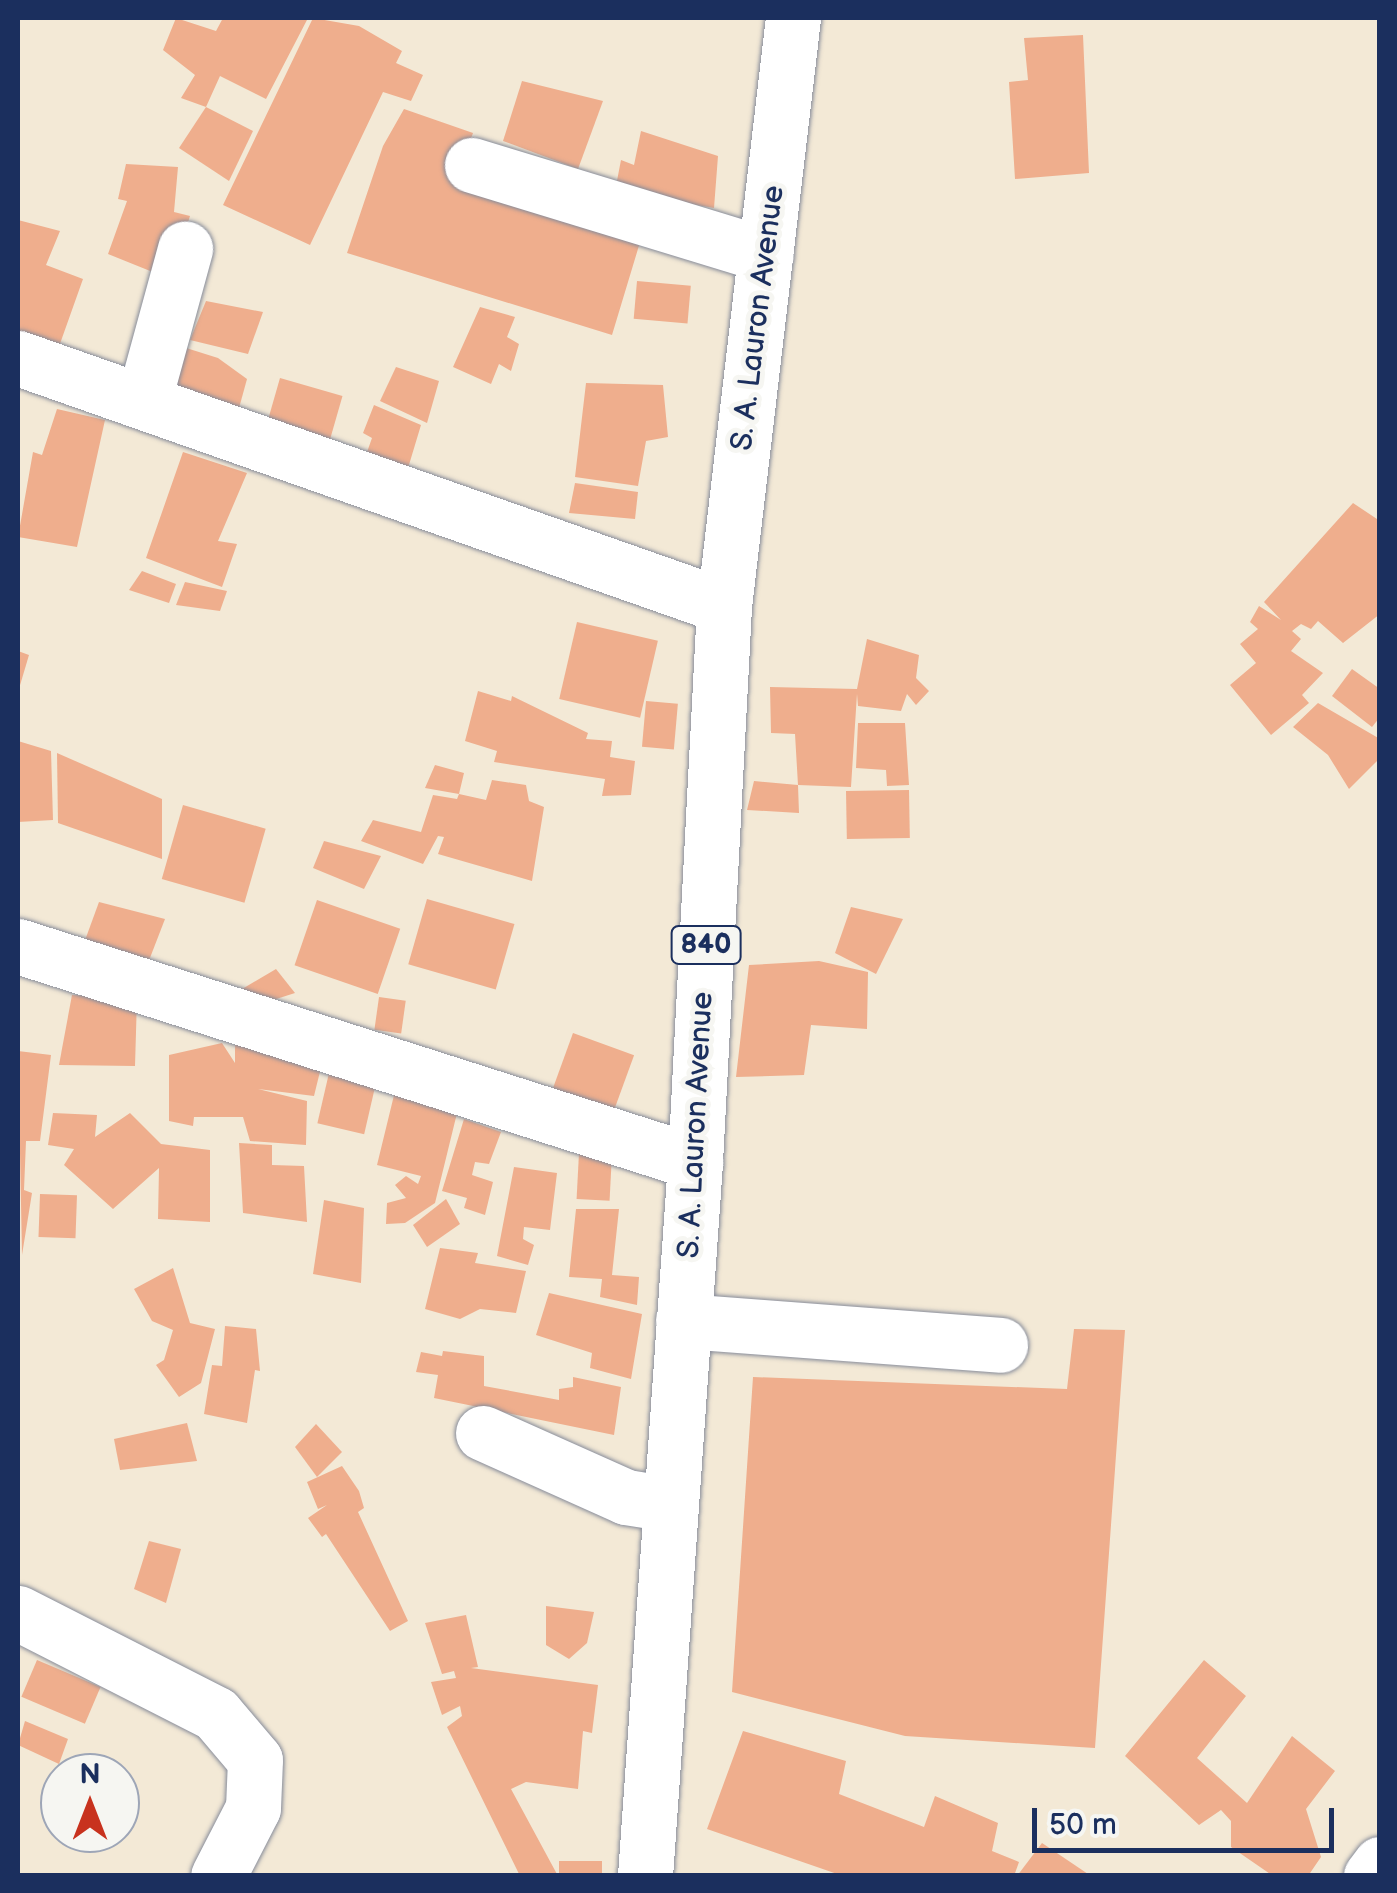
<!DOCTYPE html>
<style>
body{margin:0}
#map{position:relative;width:1397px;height:1893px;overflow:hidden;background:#f3e9d6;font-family:"Balsamiq Sans",sans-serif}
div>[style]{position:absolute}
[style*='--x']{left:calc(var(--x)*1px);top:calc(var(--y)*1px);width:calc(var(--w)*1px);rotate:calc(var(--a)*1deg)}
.building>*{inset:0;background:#efae8d;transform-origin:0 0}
.roads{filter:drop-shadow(0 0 2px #878c9a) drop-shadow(0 0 2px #878c9a)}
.minor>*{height:55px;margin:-27.5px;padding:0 27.5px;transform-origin:27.5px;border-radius:27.5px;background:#fff}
.highway>*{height:55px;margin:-27.5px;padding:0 27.5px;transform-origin:27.5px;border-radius:27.5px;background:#fff}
span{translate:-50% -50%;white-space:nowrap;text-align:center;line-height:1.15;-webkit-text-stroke:10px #f6f6f2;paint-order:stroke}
.shield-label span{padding:2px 8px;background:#f6f6f2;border:2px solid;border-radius:8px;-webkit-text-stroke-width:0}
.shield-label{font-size:28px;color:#1b2f5e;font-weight:700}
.street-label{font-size:30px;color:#1b2f5e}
.frame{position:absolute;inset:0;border:20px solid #1b2f5e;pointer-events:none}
.north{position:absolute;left:40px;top:1753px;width:100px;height:100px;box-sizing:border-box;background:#f6f6f2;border:2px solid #9ea6b7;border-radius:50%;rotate:0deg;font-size:28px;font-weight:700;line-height:40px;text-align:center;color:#1b2f5e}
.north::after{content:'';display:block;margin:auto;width:35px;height:45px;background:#c8321e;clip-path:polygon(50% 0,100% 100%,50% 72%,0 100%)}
.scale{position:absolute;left:1032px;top:1808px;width:302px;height:45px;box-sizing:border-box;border:5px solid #1b2f5e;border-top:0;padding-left:12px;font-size:30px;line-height:35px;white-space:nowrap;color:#1b2f5e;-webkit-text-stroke:8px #f6f6f2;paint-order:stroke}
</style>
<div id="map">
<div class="building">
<div style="clip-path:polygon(176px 18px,216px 31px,223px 18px,308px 18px,266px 99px,220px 76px,206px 107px,181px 98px,195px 75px,163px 50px)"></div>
<div style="clip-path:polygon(313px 18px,359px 26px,402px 51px,396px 63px,423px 75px,411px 101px,383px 92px,310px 245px,223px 205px)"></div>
<div style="clip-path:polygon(1083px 35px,1089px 173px,1015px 179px,1009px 82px,1028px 80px,1024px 38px)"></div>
<div style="clip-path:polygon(522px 81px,603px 101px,578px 169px,503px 141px)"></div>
<div style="clip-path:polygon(206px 107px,253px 131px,229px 181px,179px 148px)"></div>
<div style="clip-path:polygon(404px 109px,473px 133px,459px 170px,644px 229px,612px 335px,347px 253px,383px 146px)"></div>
<div style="clip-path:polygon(641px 131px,718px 156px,714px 208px,615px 191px,621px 160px,634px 165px)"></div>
<div style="clip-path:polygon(126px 164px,178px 167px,174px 212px,190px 216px,170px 279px,108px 254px,127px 201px,118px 199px)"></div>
<div style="clip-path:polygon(18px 220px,60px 231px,46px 265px,83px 279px,56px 355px,18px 342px)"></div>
<div style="left:637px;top:281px;width:54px;height:38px;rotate:5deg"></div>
<div style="clip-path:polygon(206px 301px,263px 312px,248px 354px,190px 340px)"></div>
<div style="clip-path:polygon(480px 307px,515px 317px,507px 337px,519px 344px,511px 371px,499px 364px,491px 384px,453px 367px)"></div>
<div style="clip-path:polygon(183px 347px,218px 358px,247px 379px,236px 419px,171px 397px)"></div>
<div style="clip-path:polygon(396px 367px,439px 381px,427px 423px,380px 401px)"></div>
<div style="left:280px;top:378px;width:65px;height:52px;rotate:16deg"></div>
<div style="clip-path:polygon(586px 383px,663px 385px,668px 437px,646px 441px,638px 486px,575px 477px)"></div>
<div style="clip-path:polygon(374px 405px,421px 425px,402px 488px,361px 469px,372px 438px,363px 433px)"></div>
<div style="clip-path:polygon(57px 409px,105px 420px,77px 547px,18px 537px,33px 452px,42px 455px)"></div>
<div style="clip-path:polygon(183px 452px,247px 473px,218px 541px,237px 544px,222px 587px,146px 558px)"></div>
<div style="clip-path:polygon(575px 483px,638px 492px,635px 519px,569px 513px)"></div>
<div style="clip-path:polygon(1353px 503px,1380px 521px,1380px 614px,1343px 643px,1318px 621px,1311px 629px,1301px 624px,1292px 631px,1301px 639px,1291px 651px,1323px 673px,1302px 695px,1309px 703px,1271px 735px,1230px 685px,1256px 663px,1240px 644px,1258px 629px,1250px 622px,1259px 606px,1281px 620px,1264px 602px)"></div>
<div style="clip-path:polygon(142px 571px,176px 584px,169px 603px,129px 590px)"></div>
<div style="clip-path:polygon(185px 582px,227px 591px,220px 611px,176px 605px)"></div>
<div style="left:577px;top:622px;width:83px;height:79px;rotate:13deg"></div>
<div style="clip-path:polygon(867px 639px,919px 655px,916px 678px,929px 691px,916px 705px,907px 694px,901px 711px,858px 706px,857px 694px,851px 787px,798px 785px,799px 813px,747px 810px,754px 781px,798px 785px,795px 734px,771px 733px,770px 687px,857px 689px)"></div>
<div style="clip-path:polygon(18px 651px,29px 655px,18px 692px)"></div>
<div style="clip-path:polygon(1352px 669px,1380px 689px,1380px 717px,1372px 727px,1332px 696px)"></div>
<div style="clip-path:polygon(478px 691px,511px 701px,512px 696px,588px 733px,586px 739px,612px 741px,610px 757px,635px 761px,631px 795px,602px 796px,605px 779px,494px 762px,497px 751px,465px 741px)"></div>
<div style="left:646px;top:701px;width:32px;height:46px;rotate:5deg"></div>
<div style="clip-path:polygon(1318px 703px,1380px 739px,1380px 758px,1349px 789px,1328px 755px,1293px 727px)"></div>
<div style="clip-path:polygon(858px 723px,905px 723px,909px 785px,887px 786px,886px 770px,856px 768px)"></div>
<div style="clip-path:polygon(18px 741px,51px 751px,53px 820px,18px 822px)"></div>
<div style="clip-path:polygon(57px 753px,162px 799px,162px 859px,58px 823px)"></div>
<div style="clip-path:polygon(435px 765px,464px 773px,459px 794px,486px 800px,492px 780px,526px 785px,529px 801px,544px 807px,532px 881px,438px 854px,444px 837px,438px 836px,423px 864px,361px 841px,373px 820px,421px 832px,433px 795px,457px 799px,459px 794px,425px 788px)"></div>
<div style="left:909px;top:790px;width:48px;height:63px;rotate:89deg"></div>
<div style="left:183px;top:805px;width:86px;height:77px;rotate:16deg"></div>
<div style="clip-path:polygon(324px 841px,381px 856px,364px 889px,313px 868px)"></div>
<div style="left:427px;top:899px;width:91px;height:68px;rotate:16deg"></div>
<div style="left:317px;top:900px;width:88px;height:69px;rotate:19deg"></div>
<div style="clip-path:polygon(99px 902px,165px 919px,148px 963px,84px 943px)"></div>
<div style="clip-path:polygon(851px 907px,903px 919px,876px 974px,835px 953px)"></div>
<div style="clip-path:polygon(819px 961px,868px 972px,867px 1029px,811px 1025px,804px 1075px,736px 1077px,749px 965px)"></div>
<div style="clip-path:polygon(276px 969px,295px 993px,270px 1001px,237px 992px)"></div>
<div style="clip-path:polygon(72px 995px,137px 998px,135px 1066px,59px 1065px)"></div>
<div style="left:379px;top:997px;width:27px;height:33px;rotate:8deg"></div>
<div style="left:573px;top:1033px;width:65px;height:64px;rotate:20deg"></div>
<div style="clip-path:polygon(235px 1041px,326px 1047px,314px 1096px,258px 1089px,307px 1101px,306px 1145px,250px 1141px,243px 1117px,194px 1117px,193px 1126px,169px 1121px,169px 1055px,222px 1043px,235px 1063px)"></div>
<div style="clip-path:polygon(18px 1051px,51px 1055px,40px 1141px,26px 1141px,24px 1190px,32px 1193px,22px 1255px)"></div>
<div style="left:332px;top:1060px;width:48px;height:65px;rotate:13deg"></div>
<div style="clip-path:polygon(396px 1087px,459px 1105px,435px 1203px,405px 1223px,386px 1224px,387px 1203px,406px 1198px,395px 1185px,406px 1176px,418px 1184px,421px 1176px,377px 1165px)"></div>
<div style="clip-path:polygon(53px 1113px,97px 1115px,95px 1137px,130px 1113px,161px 1144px,210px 1150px,210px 1222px,158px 1219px,159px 1168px,113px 1209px,64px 1165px,74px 1149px,48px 1145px)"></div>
<div style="clip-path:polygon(464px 1119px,501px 1132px,489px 1164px,475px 1162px,472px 1175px,493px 1182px,485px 1215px,464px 1208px,467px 1198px,442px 1191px)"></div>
<div style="clip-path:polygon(239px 1143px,272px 1145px,272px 1165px,304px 1166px,307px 1222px,243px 1213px)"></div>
<div style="left:579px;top:1153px;width:33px;height:46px;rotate:3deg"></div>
<div style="clip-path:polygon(514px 1167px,557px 1173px,550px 1230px,524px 1227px,523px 1239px,534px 1245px,528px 1265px,497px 1256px)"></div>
<div style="left:40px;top:1194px;width:37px;height:43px;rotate:2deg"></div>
<div style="clip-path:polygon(446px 1199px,460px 1224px,427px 1247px,413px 1225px)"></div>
<div style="clip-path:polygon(324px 1200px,364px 1208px,361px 1283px,313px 1274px)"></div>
<div style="clip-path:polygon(576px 1209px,619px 1209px,612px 1275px,639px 1277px,637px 1305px,600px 1297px,602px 1279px,569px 1277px)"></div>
<div style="clip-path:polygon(440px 1248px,478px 1253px,475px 1263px,526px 1271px,516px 1313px,480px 1309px,460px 1319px,425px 1309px)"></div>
<div style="clip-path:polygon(173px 1268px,190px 1323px,215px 1329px,201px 1383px,179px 1397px,156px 1365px,164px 1360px,173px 1330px,152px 1321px,134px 1289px)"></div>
<div style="clip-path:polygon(549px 1293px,642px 1314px,631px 1379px,590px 1368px,592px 1353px,536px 1335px)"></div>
<div style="clip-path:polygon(225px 1326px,256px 1329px,260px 1371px,255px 1370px,247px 1423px,204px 1414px,212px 1365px,222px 1366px)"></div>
<div style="clip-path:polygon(1074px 1329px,1125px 1330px,1095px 1748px,905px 1736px,732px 1692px,753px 1377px,1067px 1389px)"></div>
<div style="clip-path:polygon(443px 1351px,484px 1356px,484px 1386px,559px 1400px,559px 1389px,573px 1387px,573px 1377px,621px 1387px,614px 1435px,434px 1398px,438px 1375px,416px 1372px,421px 1352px,442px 1356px)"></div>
<div style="clip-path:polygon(187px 1423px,197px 1461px,120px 1470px,114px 1439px)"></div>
<div style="clip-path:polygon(316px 1424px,342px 1452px,317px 1477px,295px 1447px)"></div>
<div style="clip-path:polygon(342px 1466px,359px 1491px,364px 1508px,358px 1512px,408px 1621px,390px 1631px,326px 1534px,322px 1537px,308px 1518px,327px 1505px,318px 1509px,307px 1482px)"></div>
<div style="clip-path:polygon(149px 1541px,181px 1549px,166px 1603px,134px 1589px)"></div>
<div style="clip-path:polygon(546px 1606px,594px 1612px,587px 1643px,569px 1659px,546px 1645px)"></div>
<div style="clip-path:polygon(466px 1615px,478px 1667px,471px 1668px,598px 1685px,592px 1733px,583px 1731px,578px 1789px,526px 1782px,511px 1789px,558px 1876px,520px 1876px,447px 1727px,462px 1716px,460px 1706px,442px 1715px,431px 1682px,456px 1678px,454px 1671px,442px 1674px,425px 1623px)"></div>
<div style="left:37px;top:1660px;width:69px;height:40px;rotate:23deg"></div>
<div style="clip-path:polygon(1204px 1660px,1246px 1696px,1197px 1758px,1247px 1803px,1292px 1736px,1335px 1771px,1306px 1809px,1321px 1857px,1308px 1876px,1273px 1876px,1231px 1847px,1231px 1821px,1221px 1810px,1199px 1825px,1125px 1756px)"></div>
<div style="clip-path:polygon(25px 1721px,68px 1739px,59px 1764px,18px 1745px)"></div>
<div style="clip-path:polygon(743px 1731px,846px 1761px,839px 1794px,924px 1827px,935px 1796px,998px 1823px,992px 1851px,1019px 1862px,1014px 1876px,843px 1876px,707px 1829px)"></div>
<div style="clip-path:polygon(1042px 1843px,1091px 1876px,1017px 1876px)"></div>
<div style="left:559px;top:1861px;width:43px;height:15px"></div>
</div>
<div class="roads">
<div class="minor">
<div style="--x:472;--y:165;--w:307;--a:17"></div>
<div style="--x:18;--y:358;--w:748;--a:19.36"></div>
<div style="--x:144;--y:399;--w:156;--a:-74.7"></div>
<div style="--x:18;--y:946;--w:711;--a:17.7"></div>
<div style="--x:683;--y:1321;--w:318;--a:4.3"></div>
<div style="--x:483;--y:1433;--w:157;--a:24.1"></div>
<div style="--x:626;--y:1497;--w:45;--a:9"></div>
<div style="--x:18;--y:1613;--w:222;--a:27"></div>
<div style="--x:216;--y:1714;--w:60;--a:49.7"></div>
<div style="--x:255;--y:1760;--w:48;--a:92.4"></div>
<div style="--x:253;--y:1808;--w:76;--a:117.2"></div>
<div style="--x:1371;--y:1876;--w:15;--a:-53"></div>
</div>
<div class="highway">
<div style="--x:645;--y:1876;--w:716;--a:-85.99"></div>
<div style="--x:695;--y:1162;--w:557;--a:-87.01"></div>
<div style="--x:724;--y:606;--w:592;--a:-83.31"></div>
</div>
</div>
<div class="shield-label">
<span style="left:706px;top:945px">840</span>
</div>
<div class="street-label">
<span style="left:758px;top:318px;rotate:-83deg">S. A. Lauron Avenue</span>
<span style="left:696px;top:1125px;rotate:-87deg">S. A. Lauron Avenue</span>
</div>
<div class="frame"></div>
<div class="north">N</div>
<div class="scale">50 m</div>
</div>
